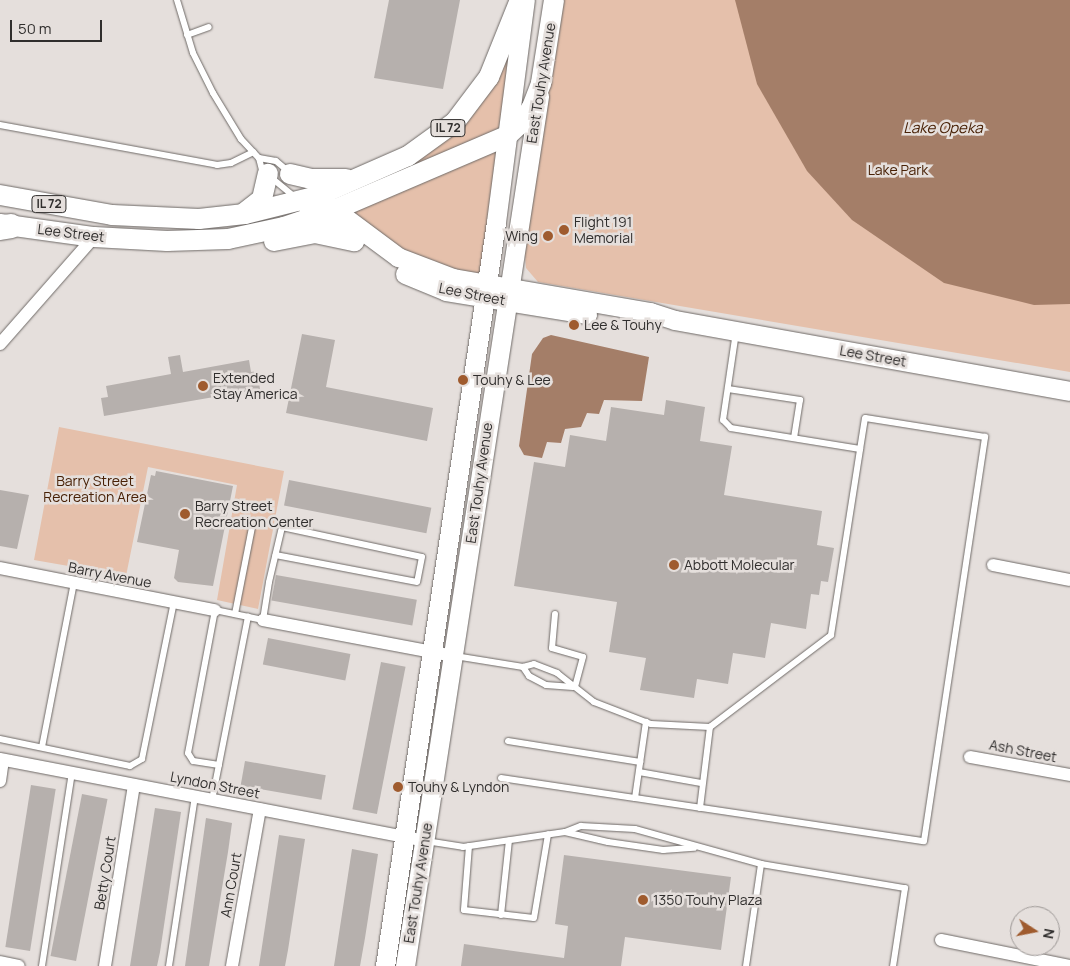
<!DOCTYPE html>
<style>
body{margin:0}
#map{position:relative;width:1070px;height:966px;overflow:hidden;background:#e5dfdc;font-family:Manrope,sans-serif}
div>[style]{position:absolute}
[style*='--x']{left:calc(var(--x)*1px);top:calc(var(--y)*1px);width:calc(var(--w)*1px);rotate:calc(var(--a)*1deg)}
.green>*{inset:0;background:#e5c0ab}
.water>*{inset:0;background:#a47e68}
.building>*{inset:0;background:#b6b0ad;transform-origin:0 0}
.roads{filter:drop-shadow(0 0 1px #6f6a67) drop-shadow(0 0 1px #6f6a67)}
.lane>*{height:6px;margin:-3px;padding:0 3px;transform-origin:3px;border-radius:3px;background:#fff}
.street>*{height:12px;margin:-6px;padding:0 6px;transform-origin:6px;border-radius:6px;background:#fff}
.secondary>*{height:19px;margin:-9.5px;padding:0 9.5px;transform-origin:9.5px;border-radius:9.5px;background:#fff}
.primary>*{height:20px;margin:-10px;padding:0 10px;transform-origin:10px;border-radius:10px;background:#fff}
.highway>*{height:24px;margin:-12px;padding:0 12px;transform-origin:12px;border-radius:12px;background:#fff}
.dots>*{width:14px;height:14px;translate:-50% -50%;box-sizing:border-box;border:2px solid #e5dfdc;border-radius:50%}
span{translate:-50% -50%;white-space:nowrap;text-align:center;line-height:1.15;-webkit-text-stroke:5px #e5dfdc;paint-order:stroke}
.shield-label span{padding:1px 4px;background:#e5dfdc;border:1px solid;border-radius:4px;-webkit-text-stroke-width:0}
.shield-label{font-size:12px;color:#302e2d;font-weight:700}
.street-label{font-size:14px;color:#302e2d}
.park-label{font-size:14px;color:#482106}
.poi-label{font-size:14px;color:#302e2d}
.left{translate:0 -50%;text-align:left}
.right{translate:-100% -50%;text-align:right}
.water-label{font-size:15px;color:#482106;font-style:italic}
.north{position:absolute;left:1010px;top:906px;width:50px;height:50px;box-sizing:border-box;background:#e5dfdc;border:1px solid #9d9896;border-radius:50%;rotate:101deg;font-size:14px;font-weight:700;line-height:20px;text-align:center;color:#302e2d}
.north::after{content:'';display:block;margin:auto;width:18px;height:22px;background:#9f5b2e;clip-path:polygon(50% 0,100% 100%,50% 72%,0 100%)}
.scale{position:absolute;left:10px;top:20px;width:92px;height:22px;box-sizing:border-box;border:2px solid #302e2d;border-top:0;padding-left:6px;font-size:15px;line-height:18px;white-space:nowrap;color:#302e2d;-webkit-text-stroke:4px #e5dfdc;paint-order:stroke}
</style>
<div id="map">
<div class="green">
<div style="clip-path:polygon(563px 0,1070px 0,1070px 372px,538px 282px,526px 268px,524px 244px)"></div>
<div style="clip-path:polygon(512px 49px,504px 128px,343px 201px,340px 193px,412px 164px)"></div>
<div style="clip-path:polygon(497px 149px,481px 276px,466px 275px,402px 253px,354px 215px,354px 211px)"></div>
<div style="clip-path:polygon(59px 427px,284px 471px,258px 609px,217px 600px,237px 485px,148px 467px,126px 576px,34px 560px)"></div>
</div>
<div class="water">
<div style="clip-path:polygon(735px 0,1070px 0,1070px 304px,1034px 305px,944px 283px,852px 220px,807px 171px,757px 84px)"></div>
<div style="clip-path:polygon(551px 335px,649px 357px,642px 401px,604px 400px,599px 414px,587px 413px,581px 427px,565px 429px,561px 443px,547px 442px,542px 458px,524px 455px,519px 446px,532px 354px,543px 338px)"></div>
</div>
<div class="building">
<div style="clip-path:polygon(389px 0,460px 0,443px 89px,374px 78px)"></div>
<div style="clip-path:polygon(302px 334px,335px 340px,326px 387px,433px 408px,427px 441px,286px 413px)"></div>
<div style="clip-path:polygon(180px 355px,183px 372px,249px 360px,251px 372px,257px 371px,260px 389px,104px 416px,101px 398px,108px 397px,106px 386px,171px 374px,168px 357px)"></div>
<div style="clip-path:polygon(666px 400px,705px 407px,700px 441px,732px 446px,724px 495px,822px 511px,817px 545px,834px 548px,828px 582px,821px 581px,819px 595px,811px 594px,806px 629px,771px 623px,765px 658px,733px 653px,728px 684px,697px 679px,694px 698px,640px 690px,646px 658px,609px 652px,617px 602px,514px 586px,534px 462px,565px 467px,570px 435px,606px 441px,611px 407px,664px 415px)"></div>
<div style="clip-path:polygon(156px 471px,233px 486px,213px 586px,178px 582px,174px 578px,179px 550px,137px 542px,151px 475px,155px 476px)"></div>
<div style="left:289px;top:480px;width:145px;height:26px;rotate:11deg"></div>
<div style="clip-path:polygon(0 490px,29px 495px,17px 549px,0 546px)"></div>
<div style="left:276px;top:575px;width:143px;height:26px;rotate:10deg"></div>
<div style="left:268px;top:638px;width:84px;height:27px;rotate:11deg"></div>
<div style="left:381px;top:662px;width:25px;height:150px;rotate:11deg"></div>
<div style="left:245px;top:761px;width:82px;height:25px;rotate:10deg"></div>
<div style="left:31px;top:785px;width:25px;height:164px;rotate:9deg"></div>
<div style="left:82px;top:794px;width:26px;height:165px;rotate:11deg"></div>
<div style="clip-path:polygon(155px 808px,181px 812px,160px 952px,157px 966px,130px 966px)"></div>
<div style="clip-path:polygon(206px 818px,232px 823px,228px 852px,209px 966px,185px 966px)"></div>
<div style="clip-path:polygon(279px 835px,305px 839px,288px 950px,285px 966px,259px 966px)"></div>
<div style="clip-path:polygon(352px 849px,378px 854px,365px 938px,360px 966px,334px 966px)"></div>
<div style="clip-path:polygon(564px 855px,731px 877px,721px 950px,625px 937px,621px 966px,461px 966px,464px 944px,564px 958px,568px 926px,555px 924px)"></div>
</div>
<div class="roads">
<div class="lane">
<div style="--x:177;--y:0;--w:55;--a:73.2"></div>
<div style="--x:193;--y:53;--w:45;--a:63.4"></div>
<div style="--x:213;--y:93;--w:54;--a:58.7"></div>
<div style="--x:241;--y:139;--w:26;--a:47"></div>
<div style="--x:259;--y:158;--w:12;--a:76"></div>
<div style="--x:262;--y:170;--w:44;--a:39.5"></div>
<div style="--x:187;--y:35;--w:23;--a:-20"></div>
<div style="--x:0;--y:125;--w:221;--a:10.4"></div>
<div style="--x:217;--y:165;--w:14;--a:-8"></div>
<div style="--x:231;--y:163;--w:25;--a:-26"></div>
<div style="--x:259;--y:158;--w:17;--a:10"></div>
<div style="--x:276;--y:161;--w:17;--a:40"></div>
<div style="--x:728;--y:389;--w:73;--a:8.7"></div>
<div style="--x:800;--y:400;--w:38;--a:99"></div>
<div style="--x:235;--y:614;--w:89;--a:-78.9"></div>
<div style="--x:555;--y:614;--w:34;--a:95"></div>
<div style="--x:552;--y:648;--w:32;--a:16"></div>
<div style="--x:583;--y:657;--w:31;--a:105"></div>
<div style="--x:455;--y:656;--w:69;--a:9.2"></div>
<div style="--x:523;--y:667;--w:11;--a:-15"></div>
<div style="--x:534;--y:664;--w:25;--a:21"></div>
<div style="--x:557;--y:673;--w:47;--a:38.1"></div>
<div style="--x:594;--y:702;--w:61;--a:21.1"></div>
<div style="--x:651;--y:724;--w:59;--a:2.9"></div>
<div style="--x:710;--y:727;--w:152;--a:-37.2"></div>
<div style="--x:831;--y:635;--w:188;--a:-81.1"></div>
<div style="--x:523;--y:667;--w:11;--a:56"></div>
<div style="--x:529;--y:676;--w:19;--a:28"></div>
<div style="--x:546;--y:685;--w:27;--a:4"></div>
<div style="--x:0;--y:739;--w:133;--a:11.7"></div>
<div style="--x:130;--y:766;--w:14;--a:-30"></div>
<div style="--x:142;--y:759;--w:160;--a:-78.5"></div>
<div style="--x:508;--y:741;--w:134;--a:9"></div>
<div style="--x:42;--y:747;--w:167;--a:-79"></div>
<div style="--x:219;--y:765;--w:26;--a:-171"></div>
<div style="--x:193;--y:761;--w:9;--a:-122"></div>
<div style="--x:188;--y:753;--w:146;--a:-79.3"></div>
<div style="--x:215;--y:610;--w:49;--a:11.8"></div>
<div style="--x:263;--y:620;--w:38;--a:-81"></div>
<div style="--x:269;--y:582;--w:57;--a:-76.7"></div>
<div style="--x:282;--y:527;--w:143;--a:12.1"></div>
<div style="--x:422;--y:557;--w:25;--a:101"></div>
<div style="--x:417;--y:582;--w:144;--a:-169.2"></div>
<div style="--x:639;--y:772;--w:63;--a:10.1"></div>
<div style="--x:501;--y:778;--w:135;--a:8.5"></div>
<div style="--x:635;--y:798;--w:77;--a:-81.8"></div>
<div style="--x:635;--y:798;--w:292;--a:8.5"></div>
<div style="--x:924;--y:841;--w:409;--a:-81.4"></div>
<div style="--x:985;--y:437;--w:121;--a:-171"></div>
<div style="--x:865;--y:418;--w:31;--a:99"></div>
<div style="--x:860;--y:449;--w:131;--a:-170.8"></div>
<div style="--x:731;--y:428;--w:11;--a:-135"></div>
<div style="--x:723;--y:420;--w:89;--a:-81.6"></div>
<div style="--x:212;--y:800;--w:187;--a:-78.9"></div>
<div style="--x:700;--y:808;--w:82;--a:-83"></div>
<div style="--x:565;--y:832;--w:44;--a:13.1"></div>
<div style="--x:608;--y:842;--w:56;--a:8.3"></div>
<div style="--x:663;--y:850;--w:31;--a:-4"></div>
<div style="--x:426;--y:841;--w:37;--a:9"></div>
<div style="--x:463;--y:847;--w:103;--a:-8.4"></div>
<div style="--x:565;--y:832;--w:17;--a:-21"></div>
<div style="--x:581;--y:826;--w:54;--a:3.2"></div>
<div style="--x:635;--y:829;--w:131;--a:15.5"></div>
<div style="--x:761;--y:864;--w:146;--a:9.5"></div>
<div style="--x:905;--y:888;--w:79;--a:98.7"></div>
<div style="--x:469;--y:846;--w:64;--a:94.5"></div>
<div style="--x:464;--y:910;--w:70;--a:6.5"></div>
<div style="--x:534;--y:918;--w:85;--a:-80.5"></div>
<div style="--x:501;--y:915;--w:75;--a:-83.9"></div>
<div style="--x:42;--y:966;--w:195;--a:-81.2"></div>
<div style="--x:169;--y:966;--w:171;--a:-81.3"></div>
<div style="--x:746;--y:966;--w:103;--a:-81.6"></div>
</div>
<div class="street">
<div style="--x:0;--y:344;--w:142;--a:-48.7"></div>
<div style="--x:993;--y:565;--w:78;--a:11"></div>
<div style="--x:0;--y:568;--w:219;--a:11.1"></div>
<div style="--x:263;--y:620;--w:194;--a:10.7"></div>
<div style="--x:970;--y:757;--w:102;--a:10.2"></div>
<div style="--x:0;--y:759;--w:433;--a:10.9"></div>
<div style="--x:0;--y:781;--w:21;--a:-82"></div>
<div style="--x:941;--y:940;--w:132;--a:11.4"></div>
<div style="--x:0;--y:962;--w:19;--a:12"></div>
<div style="--x:105;--y:966;--w:183;--a:-80.9"></div>
<div style="--x:232;--y:966;--w:159;--a:-79.9"></div>
</div>
<div class="secondary">
<div style="--x:324;--y:202;--w:92;--a:36.6"></div>
<div style="--x:398;--y:257;--w:59;--a:20.9"></div>
<div style="--x:453;--y:278;--w:200;--a:9.8"></div>
<div style="--x:650;--y:312;--w:26;--a:18"></div>
<div style="--x:675;--y:320;--w:401;--a:10.2"></div>
<div style="--x:308;--y:207;--w:57;--a:36.5"></div>
<div style="--x:405;--y:274;--w:44;--a:22.5"></div>
<div style="--x:446;--y:291;--w:143;--a:9.3"></div>
<div style="--x:385;--y:966;--w:752;--a:-81.51"></div>
<div style="--x:496;--y:222;--w:224;--a:-82.6"></div>
<div style="--x:405;--y:966;--w:880;--a:-81.24"></div>
</div>
<div class="primary">
<div style="--x:290;--y:174;--w:22;--a:13"></div>
<div style="--x:311;--y:179;--w:35;--a:0"></div>
<div style="--x:0;--y:195;--w:114;--a:10.1"></div>
<div style="--x:112;--y:215;--w:87;--a:2.6"></div>
<div style="--x:199;--y:219;--w:46;--a:-6.2"></div>
<div style="--x:245;--y:214;--w:74;--a:-14"></div>
<div style="--x:317;--y:196;--w:99;--a:-23.7"></div>
<div style="--x:408;--y:156;--w:58;--a:-35.9"></div>
<div style="--x:455;--y:122;--w:56;--a:-52.9"></div>
<div style="--x:489;--y:77;--w:83;--a:-68.1"></div>
<div style="--x:243;--y:214;--w:24;--a:-38"></div>
<div style="--x:262;--y:199;--w:26;--a:-77"></div>
<div style="--x:0;--y:224;--w:95;--a:7.9"></div>
<div style="--x:94;--y:237;--w:73;--a:3.1"></div>
<div style="--x:167;--y:241;--w:61;--a:-1.9"></div>
<div style="--x:228;--y:239;--w:57;--a:-12.1"></div>
<div style="--x:284;--y:227;--w:53;--a:-18.8"></div>
<div style="--x:334;--y:210;--w:188;--a:-23.2"></div>
<div style="--x:507;--y:136;--w:21;--a:-43"></div>
<div style="--x:522;--y:122;--w:18;--a:-56"></div>
<div style="--x:532;--y:107;--w:26;--a:-69"></div>
<div style="--x:541;--y:83;--w:84;--a:-81.1"></div>
<div style="--x:274;--y:241;--w:42;--a:-11"></div>
<div style="--x:315;--y:233;--w:40;--a:12"></div>
</div>
<div class="highway">
<div style="--x:0;--y:228;--w:11;--a:-10"></div>
</div>
</div>
<div class="dots">
<div style="left:564px;top:230px;background:#9f5b2e"></div>
<div style="left:548px;top:236px;background:#9f5b2e"></div>
<div style="left:574px;top:325px;background:#9f5b2e"></div>
<div style="left:463px;top:380px;background:#9f5b2e"></div>
<div style="left:203px;top:386px;background:#9f5b2e"></div>
<div style="left:185px;top:514px;background:#9f5b2e"></div>
<div style="left:674px;top:565px;background:#9f5b2e"></div>
<div style="left:398px;top:787px;background:#9f5b2e"></div>
<div style="left:643px;top:900px;background:#9f5b2e"></div>
</div>
<div class="shield-label">
<span style="left:448px;top:128px">IL 72</span>
<span style="left:49px;top:204px">IL 72</span>
</div>
<div class="street-label">
<span style="left:541px;top:83px;rotate:-81deg">East Touhy Avenue</span>
<span style="left:71px;top:233px;rotate:7deg">Lee Street</span>
<span style="left:472px;top:294px;rotate:11deg">Lee Street</span>
<span style="left:873px;top:356px;rotate:10deg">Lee Street</span>
<span style="left:479px;top:483px;rotate:-82deg">East Touhy Avenue</span>
<span style="left:110px;top:575px;rotate:11deg">Barry Avenue</span>
<span style="left:1023px;top:751px;rotate:11deg">Ash Street</span>
<span style="left:215px;top:785px;rotate:11deg">Lyndon Street</span>
<span style="left:105px;top:873px;rotate:-81deg">Betty Court</span>
<span style="left:418px;top:883px;rotate:-81deg">East Touhy Avenue</span>
<span style="left:231px;top:885px;rotate:-80deg">Ann Court</span>
</div>
<div class="park-label">
<span style="left:898px;top:170px">Lake Park</span>
<span style="left:95px;top:489px">Barry Street<br>Recreation Area</span>
</div>
<div class="poi-label">
<span class="left" style="left:574px;top:230px">Flight 191<br>Memorial</span>
<span class="right" style="left:538px;top:236px">Wing</span>
<span class="left" style="left:584px;top:325px">Lee &amp; Touhy</span>
<span class="left" style="left:213px;top:386px">Extended<br>Stay America</span>
<span class="left" style="left:473px;top:380px">Touhy &amp; Lee</span>
<span class="left" style="left:195px;top:514px">Barry Street<br>Recreation Center</span>
<span class="left" style="left:684px;top:565px">Abbott Molecular</span>
<span class="left" style="left:408px;top:787px">Touhy &amp; Lyndon</span>
<span class="left" style="left:653px;top:900px">1350 Touhy Plaza</span>
</div>
<div class="water-label">
<span style="left:943px;top:128px">Lake Opeka</span>
</div>
<div class="north">N</div>
<div class="scale">50 m</div>
</div>
